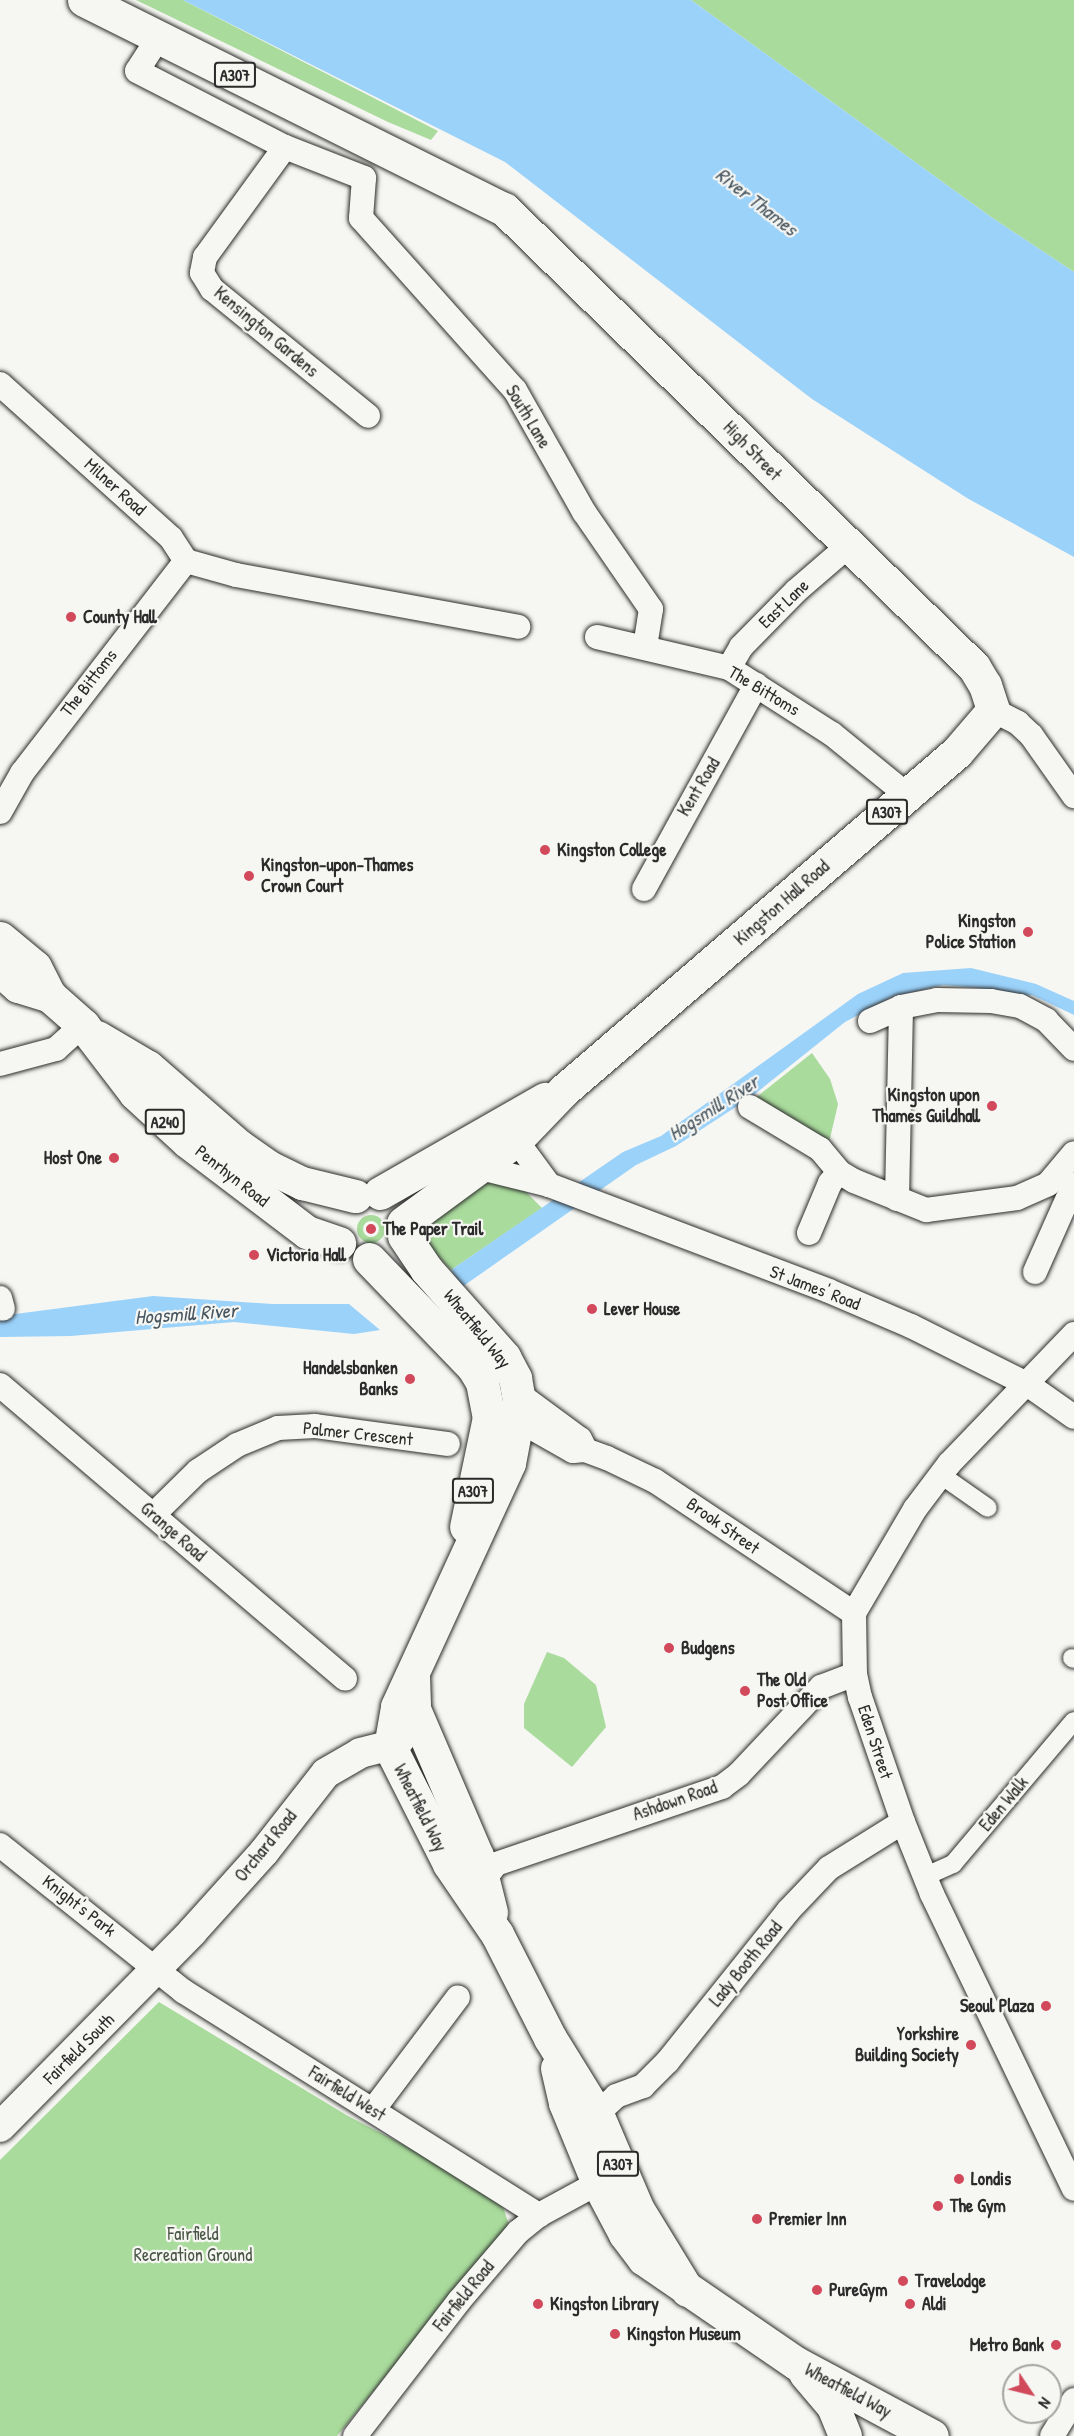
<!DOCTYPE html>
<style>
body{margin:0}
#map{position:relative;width:1074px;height:2436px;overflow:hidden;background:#f6f6f2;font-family:"Patrick Hand",sans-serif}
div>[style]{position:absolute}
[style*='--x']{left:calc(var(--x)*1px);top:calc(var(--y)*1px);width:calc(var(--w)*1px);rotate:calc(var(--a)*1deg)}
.green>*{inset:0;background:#a9db9c}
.round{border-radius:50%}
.water>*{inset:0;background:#9bd2fa}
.roads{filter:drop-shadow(0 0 2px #2b2b2b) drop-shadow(0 0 2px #2b2b2b)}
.pedestrian>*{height:18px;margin:-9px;padding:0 9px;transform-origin:9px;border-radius:9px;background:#f6f6f2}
.minor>*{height:24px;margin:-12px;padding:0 12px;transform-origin:12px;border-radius:12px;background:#f6f6f2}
.tertiary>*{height:30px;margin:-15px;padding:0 15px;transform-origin:15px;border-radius:15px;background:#f6f6f2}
.primary>*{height:33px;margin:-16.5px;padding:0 16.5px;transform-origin:16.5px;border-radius:16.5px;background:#f6f6f2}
.dots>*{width:16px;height:16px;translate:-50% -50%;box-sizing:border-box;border:3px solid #f6f6f2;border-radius:50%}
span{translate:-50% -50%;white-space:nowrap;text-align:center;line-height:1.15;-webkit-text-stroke:4.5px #f6f6f2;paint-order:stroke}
.shield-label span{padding:2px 4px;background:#f6f6f2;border:2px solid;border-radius:4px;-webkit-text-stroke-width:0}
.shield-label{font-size:16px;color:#2b2b2b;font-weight:700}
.street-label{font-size:18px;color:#2b2b2b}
.poi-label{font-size:18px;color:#2b2b2b;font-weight:700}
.left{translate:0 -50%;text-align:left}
.right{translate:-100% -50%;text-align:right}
.park-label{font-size:18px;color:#4a5747}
.water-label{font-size:20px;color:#47555f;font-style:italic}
.north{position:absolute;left:1002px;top:2364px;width:60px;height:60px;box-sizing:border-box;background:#f6f6f2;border:2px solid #a5a5a2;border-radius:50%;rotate:125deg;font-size:16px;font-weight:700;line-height:24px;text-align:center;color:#2b2b2b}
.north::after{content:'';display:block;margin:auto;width:21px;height:27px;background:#d1495b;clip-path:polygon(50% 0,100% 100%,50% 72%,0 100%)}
</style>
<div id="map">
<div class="green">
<div style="clip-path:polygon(136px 0,183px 0,438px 131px,431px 140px,388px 122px)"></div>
<div style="clip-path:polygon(691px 0,1074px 0,1074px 272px,991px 217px)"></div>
<div style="clip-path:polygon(812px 1053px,830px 1079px,838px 1104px,828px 1147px,753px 1100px)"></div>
<div style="clip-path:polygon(491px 1179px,525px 1191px,542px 1208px,451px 1270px,427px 1245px,429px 1230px,440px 1213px)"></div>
<div class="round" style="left:357px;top:1215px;width:28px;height:28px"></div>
<div style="clip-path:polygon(547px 1652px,564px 1658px,596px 1685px,606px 1727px,572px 1767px,524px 1728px,524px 1704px)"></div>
<div style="clip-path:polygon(159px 2002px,348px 2116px,493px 2191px,504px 2210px,509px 2225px,337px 2436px,0 2436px,0 2160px)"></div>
</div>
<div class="water">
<div style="clip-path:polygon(183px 0,691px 0,991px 217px,1074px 272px,1074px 557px,967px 498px,812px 399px,505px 162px)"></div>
<div style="clip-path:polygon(971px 968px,1036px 984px,1074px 1001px,1074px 1015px,1032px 995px,1017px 996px,978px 988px,943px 985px,892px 997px,845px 1022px,751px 1097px,676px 1146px,636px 1165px,462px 1287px,451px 1270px,623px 1152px,661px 1136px,858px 994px,903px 973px)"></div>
<div style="clip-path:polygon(153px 1296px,272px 1304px,349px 1304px,380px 1330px,354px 1334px,234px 1322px,71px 1336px,0 1337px,0 1316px)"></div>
</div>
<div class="roads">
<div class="pedestrian">
<div style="--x:941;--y:1475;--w:57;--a:35.1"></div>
<div style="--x:1072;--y:1658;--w:2;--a:27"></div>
<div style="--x:926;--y:1876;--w:30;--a:-24"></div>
<div style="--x:953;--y:1864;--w:187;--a:-49.8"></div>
</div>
<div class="minor">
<div style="--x:159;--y:37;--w:40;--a:122.9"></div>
<div style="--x:137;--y:71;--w:166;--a:27.2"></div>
<div style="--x:285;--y:147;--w:85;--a:21.4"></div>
<div style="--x:285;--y:147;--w:136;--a:126"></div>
<div style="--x:205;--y:257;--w:16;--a:101"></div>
<div style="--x:202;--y:273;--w:19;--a:58"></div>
<div style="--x:212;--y:289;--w:201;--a:39.1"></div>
<div style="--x:364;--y:178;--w:40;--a:94.3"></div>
<div style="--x:361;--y:218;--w:231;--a:48.2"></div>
<div style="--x:515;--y:390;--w:140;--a:60.5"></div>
<div style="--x:584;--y:512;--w:118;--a:55.4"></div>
<div style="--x:651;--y:609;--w:37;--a:99"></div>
<div style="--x:0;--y:384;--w:230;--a:42"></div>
<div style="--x:171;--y:538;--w:27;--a:57"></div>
<div style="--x:186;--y:561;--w:52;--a:15.6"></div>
<div style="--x:236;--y:575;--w:287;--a:10.4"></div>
<div style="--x:597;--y:637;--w:136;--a:13.2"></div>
<div style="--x:729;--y:668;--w:122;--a:32.7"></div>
<div style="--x:832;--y:734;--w:97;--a:39.1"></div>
<div style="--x:729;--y:668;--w:24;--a:-60"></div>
<div style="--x:741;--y:647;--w:78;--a:-45.5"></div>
<div style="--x:796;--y:591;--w:67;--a:-40.8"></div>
<div style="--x:993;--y:710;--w:28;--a:27"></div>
<div style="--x:1018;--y:723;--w:18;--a:43"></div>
<div style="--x:1031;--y:735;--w:75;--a:54.8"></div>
<div style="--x:0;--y:812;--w:45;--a:-60.6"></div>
<div style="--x:22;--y:773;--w:268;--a:-52.3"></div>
<div style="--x:644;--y:889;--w:233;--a:-61.2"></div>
<div style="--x:870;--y:1021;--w:34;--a:-24"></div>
<div style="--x:901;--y:1007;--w:37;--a:-11"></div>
<div style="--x:937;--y:1000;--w:54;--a:1.1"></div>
<div style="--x:991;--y:1001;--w:29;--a:10"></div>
<div style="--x:1020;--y:1006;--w:30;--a:28"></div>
<div style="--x:1046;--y:1020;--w:40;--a:46"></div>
<div style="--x:0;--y:1064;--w:58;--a:-15"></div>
<div style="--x:56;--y:1049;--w:36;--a:-42"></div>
<div style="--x:750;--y:1107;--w:82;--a:31"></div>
<div style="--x:820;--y:1149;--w:30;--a:50"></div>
<div style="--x:839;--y:1172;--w:17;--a:31"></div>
<div style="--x:854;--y:1181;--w:78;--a:21.9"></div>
<div style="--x:926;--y:1210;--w:92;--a:-7.5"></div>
<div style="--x:1017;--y:1198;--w:34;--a:-24"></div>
<div style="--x:1048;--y:1184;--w:40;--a:-50"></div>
<div style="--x:516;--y:1140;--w:56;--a:53.7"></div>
<div style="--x:477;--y:1167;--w:74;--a:14"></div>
<div style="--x:549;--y:1185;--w:299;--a:20.7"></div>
<div style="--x:829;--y:1291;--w:89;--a:23.1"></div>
<div style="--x:911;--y:1326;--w:130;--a:26.6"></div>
<div style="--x:1027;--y:1384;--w:57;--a:35.1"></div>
<div style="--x:897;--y:1199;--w:192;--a:-88.8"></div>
<div style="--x:809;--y:1233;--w:54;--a:-67.2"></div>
<div style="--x:830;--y:1183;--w:14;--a:-51"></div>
<div style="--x:1035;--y:1272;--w:96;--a:-66.1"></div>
<div style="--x:0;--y:1298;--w:11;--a:75"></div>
<div style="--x:1074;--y:1334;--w:180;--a:133.9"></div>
<div style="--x:949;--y:1464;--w:56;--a:127.1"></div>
<div style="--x:915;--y:1509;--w:121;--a:120.4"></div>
<div style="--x:854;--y:1613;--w:61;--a:89.1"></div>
<div style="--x:855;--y:1674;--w:24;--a:78"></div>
<div style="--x:860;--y:1697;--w:132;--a:71"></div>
<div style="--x:903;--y:1822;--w:78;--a:68.1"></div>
<div style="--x:932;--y:1894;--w:327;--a:64.3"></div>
<div style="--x:0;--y:1385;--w:453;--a:40.4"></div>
<div style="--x:520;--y:1395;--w:74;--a:36.3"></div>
<div style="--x:580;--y:1439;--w:7;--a:63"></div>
<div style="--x:506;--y:1413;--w:77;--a:29.6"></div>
<div style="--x:573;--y:1451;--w:12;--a:-5"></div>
<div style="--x:585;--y:1450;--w:23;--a:20"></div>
<div style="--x:607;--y:1458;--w:53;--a:25.6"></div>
<div style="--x:655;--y:1481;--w:239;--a:33.6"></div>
<div style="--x:153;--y:1515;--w:63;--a:-44.4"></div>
<div style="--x:198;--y:1471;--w:47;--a:-33.7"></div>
<div style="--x:237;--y:1445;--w:44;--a:-22.5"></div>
<div style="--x:278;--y:1428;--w:37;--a:-3"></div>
<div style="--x:315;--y:1426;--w:134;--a:7.7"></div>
<div style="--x:0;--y:1845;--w:234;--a:38.6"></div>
<div style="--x:183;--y:1991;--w:421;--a:32.2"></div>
<div style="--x:477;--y:1889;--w:31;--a:-53"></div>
<div style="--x:496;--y:1864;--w:239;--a:-18.8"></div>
<div style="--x:722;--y:1787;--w:21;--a:-37"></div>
<div style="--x:739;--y:1774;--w:120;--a:-46.7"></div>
<div style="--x:821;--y:1687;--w:36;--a:-21"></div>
<div style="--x:373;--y:2110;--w:141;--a:-53"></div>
<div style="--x:597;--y:2114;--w:26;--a:-43"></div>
<div style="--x:616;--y:2096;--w:29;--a:-20"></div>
<div style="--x:643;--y:2086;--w:35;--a:-45"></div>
<div style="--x:668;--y:2061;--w:192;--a:-51.3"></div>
<div style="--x:788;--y:1911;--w:59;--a:-46.4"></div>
<div style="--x:829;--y:1868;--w:87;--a:-31.9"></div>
<div style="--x:355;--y:2436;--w:170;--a:-52.4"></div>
<div style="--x:459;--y:2301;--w:91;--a:-49.5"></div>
<div style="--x:518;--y:2232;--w:27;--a:-39"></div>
<div style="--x:539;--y:2215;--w:67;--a:-28.5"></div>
<div style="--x:1052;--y:2436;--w:42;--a:-58.6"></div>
</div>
<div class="tertiary">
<div style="--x:0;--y:2127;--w:274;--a:-45.4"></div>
<div style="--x:192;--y:1932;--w:108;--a:-48"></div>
<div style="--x:264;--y:1852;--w:100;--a:-51.9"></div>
<div style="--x:326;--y:1773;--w:39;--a:-30"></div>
<div style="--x:360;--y:1753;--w:37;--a:-14"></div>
<div style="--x:396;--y:1744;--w:16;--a:-52"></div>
</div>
<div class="primary">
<div style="--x:84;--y:0;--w:469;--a:26.5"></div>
<div style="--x:504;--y:209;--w:656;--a:44.26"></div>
<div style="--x:974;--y:667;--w:21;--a:59"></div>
<div style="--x:985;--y:685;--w:26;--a:72"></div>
<div style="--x:993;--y:710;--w:55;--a:130.6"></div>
<div style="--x:957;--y:752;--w:518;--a:139.3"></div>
<div style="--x:564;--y:1090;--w:69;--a:133.8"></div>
<div style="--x:516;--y:1140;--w:140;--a:143.7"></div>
<div style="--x:0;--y:938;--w:45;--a:39.6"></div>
<div style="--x:35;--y:967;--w:33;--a:63"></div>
<div style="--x:0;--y:970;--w:24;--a:42"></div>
<div style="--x:18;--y:986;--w:34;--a:17"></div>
<div style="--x:50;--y:996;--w:44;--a:41.3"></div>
<div style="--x:83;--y:1025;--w:86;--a:52.6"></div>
<div style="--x:135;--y:1093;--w:71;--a:42.7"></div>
<div style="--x:187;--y:1141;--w:151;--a:37.2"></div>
<div style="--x:307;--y:1232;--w:34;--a:19"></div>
<div style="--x:97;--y:1037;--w:59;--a:30.5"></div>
<div style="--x:148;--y:1067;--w:121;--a:41"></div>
<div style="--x:239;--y:1146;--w:37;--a:35"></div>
<div style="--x:269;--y:1167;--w:37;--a:26"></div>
<div style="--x:302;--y:1183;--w:55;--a:13.8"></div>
<div style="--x:380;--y:1193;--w:190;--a:-29.7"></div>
<div style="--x:404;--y:1236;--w:40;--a:56"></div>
<div style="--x:426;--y:1269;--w:118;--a:48.4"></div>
<div style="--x:504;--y:1357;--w:24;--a:62"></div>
<div style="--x:515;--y:1378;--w:27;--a:80"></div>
<div style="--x:520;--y:1405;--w:59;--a:100.7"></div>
<div style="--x:509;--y:1463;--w:268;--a:114.7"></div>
<div style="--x:397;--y:1707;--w:41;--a:99.9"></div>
<div style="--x:390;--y:1747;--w:131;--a:63.2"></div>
<div style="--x:449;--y:1864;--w:85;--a:55.6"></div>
<div style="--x:497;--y:1934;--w:117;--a:63"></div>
<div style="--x:550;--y:2038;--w:89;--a:58.3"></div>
<div style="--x:597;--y:2114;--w:102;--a:66.9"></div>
<div style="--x:637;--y:2208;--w:96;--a:58.6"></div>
<div style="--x:369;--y:1259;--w:150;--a:46.1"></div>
<div style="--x:473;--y:1367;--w:17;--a:59"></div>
<div style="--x:482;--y:1382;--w:36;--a:79"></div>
<div style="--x:489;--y:1417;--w:112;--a:101.8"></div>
<div style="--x:413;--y:1676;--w:33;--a:88"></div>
<div style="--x:414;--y:1709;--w:160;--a:66.8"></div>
<div style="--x:477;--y:1856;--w:58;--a:76"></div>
<div style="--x:557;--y:2068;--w:36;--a:77"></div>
<div style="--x:565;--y:2103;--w:87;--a:67.6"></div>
<div style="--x:598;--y:2183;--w:58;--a:62.1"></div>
<div style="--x:625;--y:2234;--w:31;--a:53"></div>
<div style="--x:644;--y:2259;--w:184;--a:34.4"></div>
<div style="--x:796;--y:2363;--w:154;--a:28.2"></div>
<div style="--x:805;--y:2373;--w:43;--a:49.7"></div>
<div style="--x:833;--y:2406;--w:32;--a:68"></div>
</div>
</div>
<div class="dots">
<div style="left:71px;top:617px;background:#d1495b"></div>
<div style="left:545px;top:850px;background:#d1495b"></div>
<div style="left:249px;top:876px;background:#d1495b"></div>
<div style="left:1028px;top:932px;background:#d1495b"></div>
<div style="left:992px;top:1106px;background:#d1495b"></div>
<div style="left:114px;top:1158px;background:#d1495b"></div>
<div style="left:371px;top:1229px;background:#d1495b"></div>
<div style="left:254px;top:1255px;background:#d1495b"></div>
<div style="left:592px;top:1309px;background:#d1495b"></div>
<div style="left:410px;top:1379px;background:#d1495b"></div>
<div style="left:669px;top:1648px;background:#d1495b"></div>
<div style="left:745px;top:1691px;background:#d1495b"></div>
<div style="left:1046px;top:2006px;background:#d1495b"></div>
<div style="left:971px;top:2045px;background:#d1495b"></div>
<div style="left:959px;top:2179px;background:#d1495b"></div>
<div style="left:938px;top:2206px;background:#d1495b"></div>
<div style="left:757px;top:2219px;background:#d1495b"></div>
<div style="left:903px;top:2281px;background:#d1495b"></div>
<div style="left:817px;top:2290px;background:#d1495b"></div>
<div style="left:538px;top:2304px;background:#d1495b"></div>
<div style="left:910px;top:2304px;background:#d1495b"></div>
<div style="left:615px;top:2334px;background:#d1495b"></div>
<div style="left:1056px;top:2345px;background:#d1495b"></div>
</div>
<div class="shield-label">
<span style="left:235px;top:75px">A307</span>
<span style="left:887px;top:812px">A307</span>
<span style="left:165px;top:1122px">A240</span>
<span style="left:473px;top:1491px">A307</span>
<span style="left:618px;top:2164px">A307</span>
</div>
<div class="street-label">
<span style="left:266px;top:332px;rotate:40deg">Kensington Gardens</span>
<span style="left:528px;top:417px;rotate:59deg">South Lane</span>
<span style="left:752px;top:451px;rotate:46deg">High Street</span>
<span style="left:115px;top:487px;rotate:42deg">Milner Road</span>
<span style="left:784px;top:604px;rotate:-44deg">East Lane</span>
<span style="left:89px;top:683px;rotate:-52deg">The Bittoms</span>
<span style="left:764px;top:691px;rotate:31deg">The Bittoms</span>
<span style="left:699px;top:787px;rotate:-59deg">Kent Road</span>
<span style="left:782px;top:903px;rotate:-41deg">Kingston Hall Road</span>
<span style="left:232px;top:1176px;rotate:38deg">Penrhyn Road</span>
<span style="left:815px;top:1288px;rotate:21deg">St James' Road</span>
<span style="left:477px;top:1329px;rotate:51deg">Wheatfield Way</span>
<span style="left:358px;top:1434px;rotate:6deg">Palmer Crescent</span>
<span style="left:723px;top:1526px;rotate:35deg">Brook Street</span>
<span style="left:173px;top:1532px;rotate:41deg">Grange Road</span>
<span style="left:875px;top:1742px;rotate:72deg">Eden Street</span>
<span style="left:675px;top:1801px;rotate:-19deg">Ashdown Road</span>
<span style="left:1004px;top:1804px;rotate:-50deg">Eden Walk</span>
<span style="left:420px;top:1808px;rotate:63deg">Wheatfield Way</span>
<span style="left:266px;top:1846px;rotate:-51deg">Orchard Road</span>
<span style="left:79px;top:1906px;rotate:38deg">Knight's Park</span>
<span style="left:746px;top:1964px;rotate:-51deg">Lady Booth Road</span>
<span style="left:79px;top:2049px;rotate:-45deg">Fairfield South</span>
<span style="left:347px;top:2094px;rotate:32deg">Fairfield West</span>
<span style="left:464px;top:2296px;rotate:-51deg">Fairfield Road</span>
<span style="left:848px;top:2391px;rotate:28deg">Wheatfield Way</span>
</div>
<div class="poi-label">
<span class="left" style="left:83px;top:617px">County Hall</span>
<span class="left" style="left:557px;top:850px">Kingston College</span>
<span class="left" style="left:261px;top:876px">Kingston-upon-Thames<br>Crown Court</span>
<span class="right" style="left:1016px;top:932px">Kingston<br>Police Station</span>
<span class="right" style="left:980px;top:1106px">Kingston upon<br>Thames Guildhall</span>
<span class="right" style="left:102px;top:1158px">Host One</span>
<span class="left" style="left:383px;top:1229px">The Paper Trail</span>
<span class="left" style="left:266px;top:1255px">Victoria Hall</span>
<span class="left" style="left:604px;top:1309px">Lever House</span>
<span class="right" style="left:398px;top:1379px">Handelsbanken<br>Banks</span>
<span class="left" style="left:681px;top:1648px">Budgens</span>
<span class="left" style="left:757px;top:1691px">The Old<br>Post Office</span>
<span class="right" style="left:1034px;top:2006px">Seoul Plaza</span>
<span class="right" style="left:959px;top:2045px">Yorkshire<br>Building Society</span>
<span class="left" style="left:971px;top:2179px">Londis</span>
<span class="left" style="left:950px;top:2206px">The Gym</span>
<span class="left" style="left:769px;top:2219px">Premier Inn</span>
<span class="left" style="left:915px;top:2281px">Travelodge</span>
<span class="left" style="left:829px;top:2290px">PureGym</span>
<span class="left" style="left:550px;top:2304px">Kingston Library</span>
<span class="left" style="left:922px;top:2304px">Aldi</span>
<span class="left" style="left:627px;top:2334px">Kingston Museum</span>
<span class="right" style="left:1044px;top:2345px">Metro Bank</span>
</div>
<div class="park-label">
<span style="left:193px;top:2245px">Fairfield<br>Recreation Ground</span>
</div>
<div class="water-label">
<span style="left:757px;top:201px;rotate:38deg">River Thames</span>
<span style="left:713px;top:1107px;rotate:-33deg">Hogsmill River</span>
<span style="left:186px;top:1313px;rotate:-4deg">Hogsmill River</span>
</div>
<div class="north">N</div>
</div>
